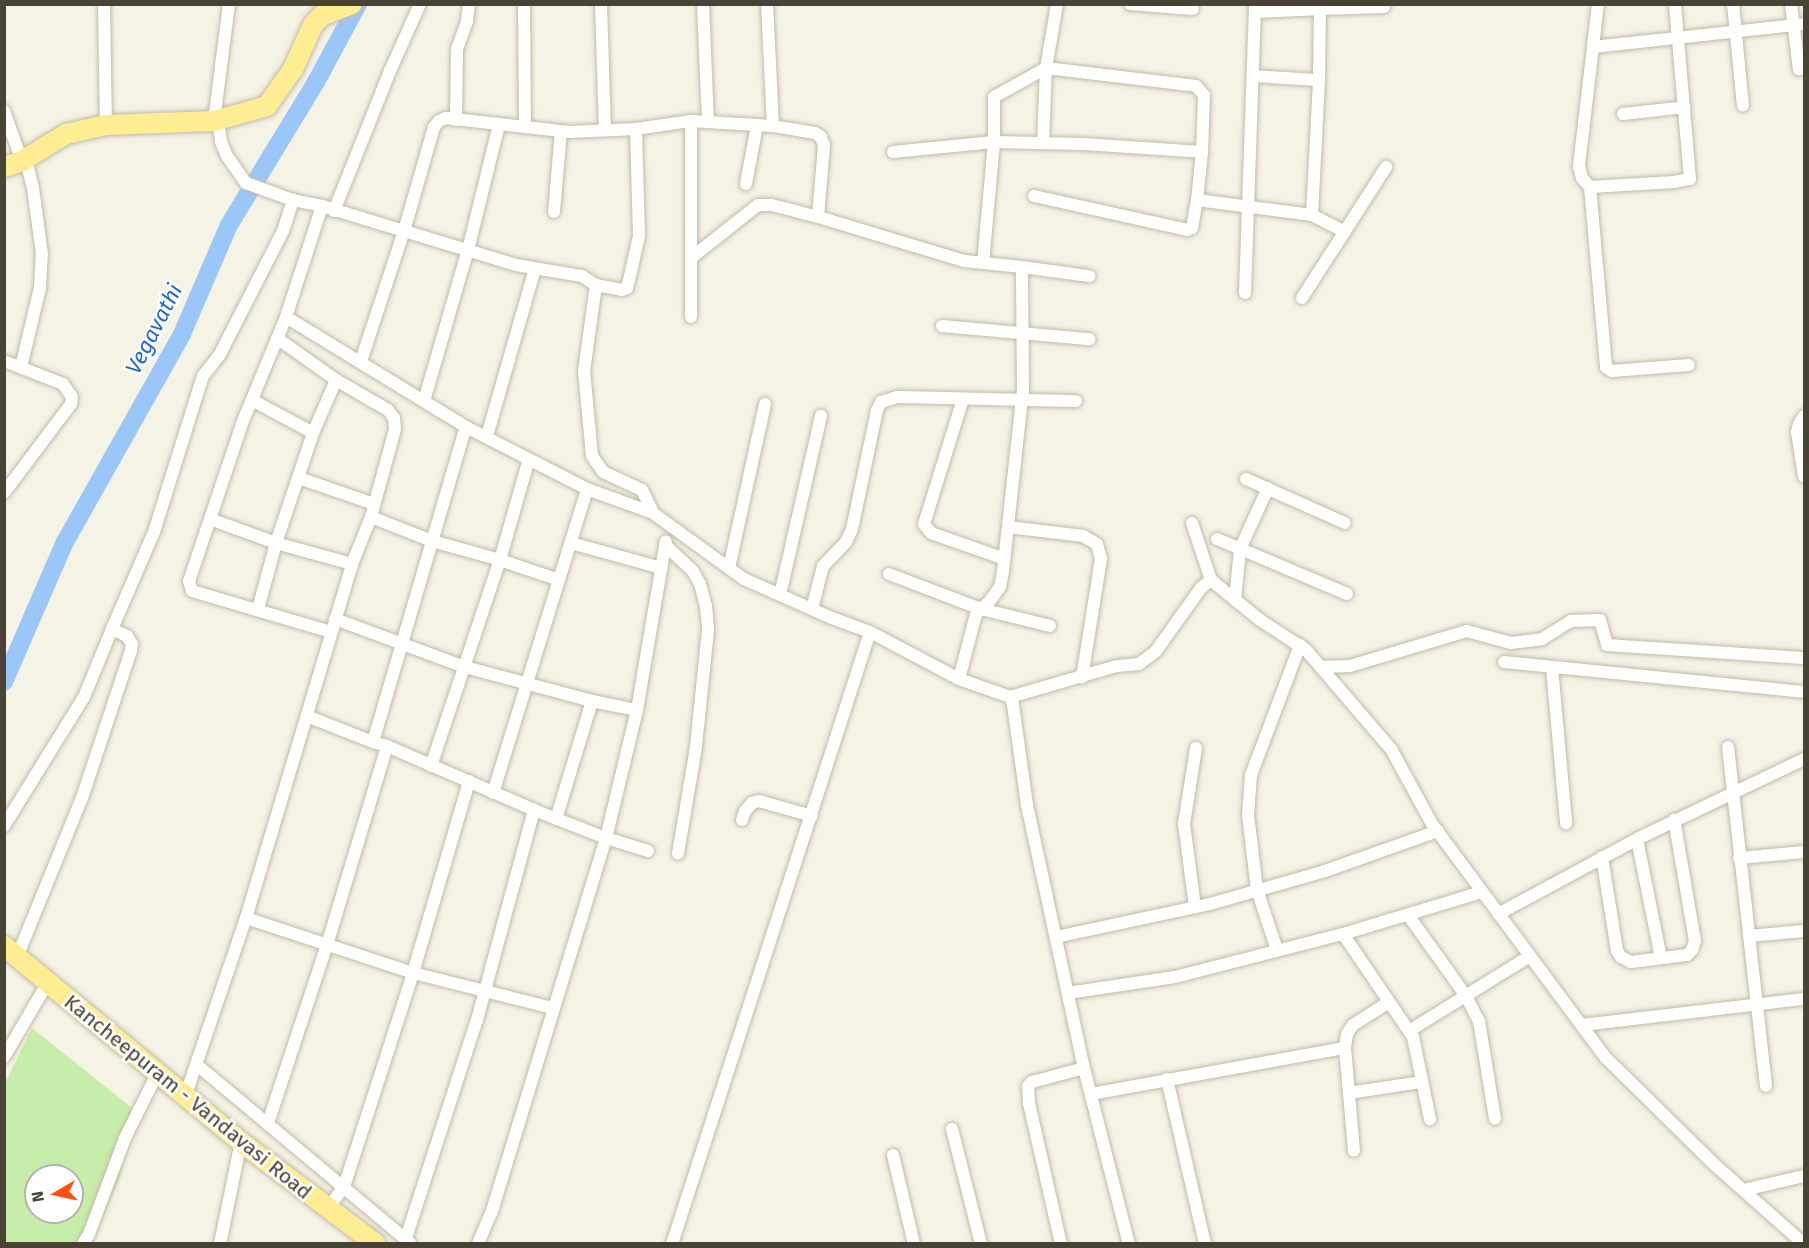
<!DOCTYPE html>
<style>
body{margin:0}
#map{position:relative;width:1809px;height:1248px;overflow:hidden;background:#f5f2e6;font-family:"Fira Sans",sans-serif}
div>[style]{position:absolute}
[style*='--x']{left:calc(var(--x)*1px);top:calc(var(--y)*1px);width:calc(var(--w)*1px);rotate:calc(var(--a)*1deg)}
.green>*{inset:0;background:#c7edaa}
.river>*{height:18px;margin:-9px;padding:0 9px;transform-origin:9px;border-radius:9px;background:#9bc7f8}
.roads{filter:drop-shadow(0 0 2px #c1bba7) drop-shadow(0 0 2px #c1bba7)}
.minor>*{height:12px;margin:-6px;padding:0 6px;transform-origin:6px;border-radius:6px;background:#fff}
.primary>*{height:20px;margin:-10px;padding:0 10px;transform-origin:10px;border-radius:10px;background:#ffed94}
span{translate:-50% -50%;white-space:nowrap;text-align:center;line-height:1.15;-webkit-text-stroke:5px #fff;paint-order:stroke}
.street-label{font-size:21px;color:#484334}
.water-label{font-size:22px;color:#216ac0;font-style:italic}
.frame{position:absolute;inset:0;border:6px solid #484334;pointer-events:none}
.north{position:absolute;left:24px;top:1164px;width:60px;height:60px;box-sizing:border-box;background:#fff;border:2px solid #b6b4ae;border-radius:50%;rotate:261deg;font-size:16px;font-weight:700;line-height:24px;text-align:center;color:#484334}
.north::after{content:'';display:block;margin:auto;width:21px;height:27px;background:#ff5212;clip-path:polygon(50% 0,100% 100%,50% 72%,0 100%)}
</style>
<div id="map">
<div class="green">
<div style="clip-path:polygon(evenodd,32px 1028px,132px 1108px,120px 1177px,92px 1243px,5px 1243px,4px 1085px,32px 1028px,36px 1176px,72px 1176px,72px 1212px,36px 1212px,36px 1176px)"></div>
</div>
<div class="river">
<div style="--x:4;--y:682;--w:153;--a:-66.5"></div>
<div style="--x:65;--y:542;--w:239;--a:-60.6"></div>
<div style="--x:182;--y:334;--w:119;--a:-66.7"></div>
<div style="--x:229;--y:225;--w:167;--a:-58.7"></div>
<div style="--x:316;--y:82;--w:89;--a:-61.7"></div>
</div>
<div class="roads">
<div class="minor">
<div style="--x:104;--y:4;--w:121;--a:89.1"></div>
<div style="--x:524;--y:4;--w:123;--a:89.5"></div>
<div style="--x:601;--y:4;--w:126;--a:88.2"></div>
<div style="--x:703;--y:4;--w:118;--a:87.6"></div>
<div style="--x:1130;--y:4;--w:63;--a:4.5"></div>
<div style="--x:1598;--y:4;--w:163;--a:96.7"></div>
<div style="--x:1579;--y:166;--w:12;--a:76"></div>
<div style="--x:1582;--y:178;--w:12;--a:48"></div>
<div style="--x:1590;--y:187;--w:181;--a:84.9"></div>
<div style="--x:1606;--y:367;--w:7;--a:34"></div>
<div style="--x:1612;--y:371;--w:77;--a:-4.5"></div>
<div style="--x:1733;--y:4;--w:102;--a:84.4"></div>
<div style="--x:1791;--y:4;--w:66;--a:83.1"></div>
<div style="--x:1320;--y:9;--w:64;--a:-1.8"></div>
<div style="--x:1593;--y:47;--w:212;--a:-6.2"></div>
<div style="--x:1253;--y:76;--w:66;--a:3.5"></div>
<div style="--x:4;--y:111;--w:53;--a:70.2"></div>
<div style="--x:1623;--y:114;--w:62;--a:-6.4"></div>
<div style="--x:218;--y:120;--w:22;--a:82"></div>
<div style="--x:221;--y:142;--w:15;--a:67"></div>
<div style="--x:227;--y:156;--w:33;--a:55"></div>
<div style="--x:246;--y:183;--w:50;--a:19.9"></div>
<div style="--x:293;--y:200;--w:30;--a:12"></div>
<div style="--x:322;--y:206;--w:203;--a:16.9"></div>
<div style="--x:516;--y:265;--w:67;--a:9.5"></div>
<div style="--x:582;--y:276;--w:17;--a:33"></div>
<div style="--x:596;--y:285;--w:87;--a:97.9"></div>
<div style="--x:584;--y:371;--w:85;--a:84.6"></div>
<div style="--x:592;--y:456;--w:19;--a:55"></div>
<div style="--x:603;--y:472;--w:43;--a:24.8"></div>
<div style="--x:642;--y:490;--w:25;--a:64"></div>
<div style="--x:456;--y:120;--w:71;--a:-89.2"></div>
<div style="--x:457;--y:49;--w:30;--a:-70"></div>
<div style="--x:467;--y:21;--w:17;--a:-83"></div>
<div style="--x:214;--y:121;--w:118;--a:-82.7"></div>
<div style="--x:691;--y:121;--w:196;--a:90"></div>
<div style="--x:1043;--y:143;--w:75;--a:-87.7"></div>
<div style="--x:1046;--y:68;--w:151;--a:6.8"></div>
<div style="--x:1196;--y:86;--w:12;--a:48"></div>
<div style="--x:1204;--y:95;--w:57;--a:92"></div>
<div style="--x:893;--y:152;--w:101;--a:-5.7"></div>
<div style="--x:994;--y:142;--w:89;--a:1.3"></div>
<div style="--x:1083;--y:144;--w:119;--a:3.8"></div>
<div style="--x:1202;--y:152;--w:48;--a:95.9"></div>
<div style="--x:1197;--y:200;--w:116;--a:7.4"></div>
<div style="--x:1312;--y:215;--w:135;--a:-87"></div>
<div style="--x:1319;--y:80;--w:71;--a:-89.2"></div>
<div style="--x:1320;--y:9;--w:65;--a:177.4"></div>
<div style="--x:1255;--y:12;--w:8;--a:-90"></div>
<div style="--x:746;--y:184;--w:60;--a:-79.4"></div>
<div style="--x:1590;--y:187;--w:84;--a:-3.4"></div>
<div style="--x:1674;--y:182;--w:16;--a:-11"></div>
<div style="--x:1690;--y:179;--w:176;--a:-94.9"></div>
<div style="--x:1034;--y:196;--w:157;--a:12.5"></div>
<div style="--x:1187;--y:230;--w:5;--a:-22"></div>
<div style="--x:1192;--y:228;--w:28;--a:-80"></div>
<div style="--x:334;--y:211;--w:151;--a:-68.2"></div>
<div style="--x:390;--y:71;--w:73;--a:-65.9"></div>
<div style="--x:554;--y:212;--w:81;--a:-85.1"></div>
<div style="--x:1312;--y:215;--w:37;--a:27"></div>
<div style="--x:691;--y:258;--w:85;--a:-38.3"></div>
<div style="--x:758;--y:205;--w:14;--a:0"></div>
<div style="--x:772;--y:205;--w:48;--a:14.6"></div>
<div style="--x:983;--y:263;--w:121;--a:-84.8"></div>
<div style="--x:994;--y:142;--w:45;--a:-90"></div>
<div style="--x:994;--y:97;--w:60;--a:-29.1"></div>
<div style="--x:1046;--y:68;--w:65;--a:-80.2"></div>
<div style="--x:1022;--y:267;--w:68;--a:7.7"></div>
<div style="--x:596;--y:285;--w:26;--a:11"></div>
<div style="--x:622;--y:290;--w:5;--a:-22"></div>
<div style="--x:627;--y:288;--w:12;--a:-76"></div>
<div style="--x:630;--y:276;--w:41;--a:-77.3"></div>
<div style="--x:639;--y:236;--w:107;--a:-91.6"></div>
<div style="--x:1245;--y:293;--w:281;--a:-88"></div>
<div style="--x:1302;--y:298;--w:156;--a:-57.3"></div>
<div style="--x:286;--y:317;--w:117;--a:-72"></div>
<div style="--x:942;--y:326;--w:148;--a:5.1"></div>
<div style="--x:4;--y:361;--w:63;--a:21.3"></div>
<div style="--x:63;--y:384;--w:16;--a:55"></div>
<div style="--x:72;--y:397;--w:7;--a:98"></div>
<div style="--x:71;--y:404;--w:111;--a:127"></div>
<div style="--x:361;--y:361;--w:137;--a:-71.7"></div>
<div style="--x:404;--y:231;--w:108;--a:-73.9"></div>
<div style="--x:434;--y:127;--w:8;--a:-50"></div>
<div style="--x:439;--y:121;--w:8;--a:-23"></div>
<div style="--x:446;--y:118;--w:124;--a:6.5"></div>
<div style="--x:569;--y:132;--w:67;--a:-2.6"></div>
<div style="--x:636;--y:129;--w:56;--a:-8.3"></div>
<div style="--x:691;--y:121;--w:82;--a:3.5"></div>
<div style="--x:773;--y:126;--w:122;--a:-92.8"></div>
<div style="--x:21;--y:367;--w:81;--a:-76.5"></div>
<div style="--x:40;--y:288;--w:34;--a:-87"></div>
<div style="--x:42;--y:254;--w:67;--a:-97.8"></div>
<div style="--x:33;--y:188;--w:30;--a:-104"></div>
<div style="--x:963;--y:399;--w:131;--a:107.3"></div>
<div style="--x:924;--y:524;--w:11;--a:52"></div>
<div style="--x:931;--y:533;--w:78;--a:19.4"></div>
<div style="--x:252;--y:400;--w:69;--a:28.4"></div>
<div style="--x:424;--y:401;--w:157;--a:-73.8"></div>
<div style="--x:468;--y:250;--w:129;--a:-76.1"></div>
<div style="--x:1804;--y:416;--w:9;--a:122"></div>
<div style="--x:1799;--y:424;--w:8;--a:104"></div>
<div style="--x:1797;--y:432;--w:45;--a:81"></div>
<div style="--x:487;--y:436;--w:174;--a:-74"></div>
<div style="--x:299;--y:478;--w:79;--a:19.1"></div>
<div style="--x:1246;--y:479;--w:108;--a:24"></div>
<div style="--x:371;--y:517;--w:66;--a:21.5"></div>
<div style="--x:432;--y:541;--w:71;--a:15.6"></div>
<div style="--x:500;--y:560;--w:62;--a:18.7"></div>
<div style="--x:210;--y:519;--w:65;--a:108.7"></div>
<div style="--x:189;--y:581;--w:10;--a:73"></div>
<div style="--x:192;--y:591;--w:145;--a:16.4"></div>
<div style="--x:1192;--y:523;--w:60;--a:71.6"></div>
<div style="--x:1008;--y:527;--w:76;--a:6.8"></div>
<div style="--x:1083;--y:536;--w:16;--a:30"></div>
<div style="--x:1097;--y:544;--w:16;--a:75"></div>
<div style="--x:1101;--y:559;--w:120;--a:99.1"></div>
<div style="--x:1217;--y:539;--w:141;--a:22.9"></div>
<div style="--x:571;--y:543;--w:94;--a:15.4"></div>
<div style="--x:665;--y:545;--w:38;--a:43"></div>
<div style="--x:693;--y:571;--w:15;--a:62"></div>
<div style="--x:700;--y:584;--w:23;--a:75"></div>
<div style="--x:706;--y:606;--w:24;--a:85"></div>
<div style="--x:708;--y:630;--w:118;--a:95.9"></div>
<div style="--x:696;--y:747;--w:108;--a:99.6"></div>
<div style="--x:352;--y:564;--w:79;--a:-164.6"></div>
<div style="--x:276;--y:543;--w:70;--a:-160"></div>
<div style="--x:210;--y:519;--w:103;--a:-71.4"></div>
<div style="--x:243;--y:421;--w:113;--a:-67.5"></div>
<div style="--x:286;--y:317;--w:211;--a:31.4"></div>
<div style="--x:466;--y:427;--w:136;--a:27.1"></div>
<div style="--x:587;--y:489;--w:70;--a:20"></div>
<div style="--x:653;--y:513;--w:112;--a:36"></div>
<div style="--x:744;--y:579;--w:96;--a:23.9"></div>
<div style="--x:832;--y:618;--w:40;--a:20.2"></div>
<div style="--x:870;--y:632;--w:101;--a:27.8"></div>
<div style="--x:959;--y:679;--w:67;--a:-75.3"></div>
<div style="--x:976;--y:614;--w:18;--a:-43"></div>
<div style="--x:989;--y:602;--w:19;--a:-54"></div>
<div style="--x:1000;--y:587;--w:16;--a:-79"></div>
<div style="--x:1003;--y:571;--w:182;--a:-83.7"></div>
<div style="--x:1023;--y:390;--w:123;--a:-90.5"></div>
<div style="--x:1022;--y:267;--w:58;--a:-174.1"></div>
<div style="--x:964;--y:261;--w:152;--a:-163.2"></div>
<div style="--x:818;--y:217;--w:72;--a:-85.2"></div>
<div style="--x:824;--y:145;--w:9;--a:-111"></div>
<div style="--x:821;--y:137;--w:7;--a:-146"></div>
<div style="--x:815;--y:133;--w:43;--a:-170.5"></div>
<div style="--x:729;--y:568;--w:168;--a:-77.6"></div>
<div style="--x:889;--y:574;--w:98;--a:20.8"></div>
<div style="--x:981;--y:609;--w:71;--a:13.8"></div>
<div style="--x:780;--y:595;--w:184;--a:-77.1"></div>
<div style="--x:1235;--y:600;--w:51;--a:-84.4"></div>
<div style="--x:1240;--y:549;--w:67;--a:-65.3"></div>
<div style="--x:258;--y:609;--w:68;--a:-74.7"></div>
<div style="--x:276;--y:543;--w:116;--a:-71.4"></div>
<div style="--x:313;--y:433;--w:58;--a:-66.5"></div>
<div style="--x:812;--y:609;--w:44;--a:-75.7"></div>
<div style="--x:823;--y:566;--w:33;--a:-46"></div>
<div style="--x:846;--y:542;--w:14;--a:-65"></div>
<div style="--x:852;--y:529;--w:122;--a:-78.1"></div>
<div style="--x:877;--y:410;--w:9;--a:-63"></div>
<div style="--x:881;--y:402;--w:17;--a:-17"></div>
<div style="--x:897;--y:397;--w:179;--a:1.3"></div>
<div style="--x:335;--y:619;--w:139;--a:20.3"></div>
<div style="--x:465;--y:667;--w:131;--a:15"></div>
<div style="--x:592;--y:701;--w:46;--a:11.3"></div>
<div style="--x:637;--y:710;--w:132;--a:103.6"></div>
<div style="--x:606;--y:838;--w:392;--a:107"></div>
<div style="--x:491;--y:1213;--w:34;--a:113"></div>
<div style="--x:1504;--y:662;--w:301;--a:5.7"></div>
<div style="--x:1321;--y:667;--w:29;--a:-2"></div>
<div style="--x:1350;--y:666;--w:122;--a:-16.7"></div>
<div style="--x:1467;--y:631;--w:46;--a:15.3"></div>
<div style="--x:1511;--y:643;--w:31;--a:-7"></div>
<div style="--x:1542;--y:639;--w:34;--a:-32"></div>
<div style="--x:1571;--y:621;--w:29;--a:-2"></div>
<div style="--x:1600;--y:620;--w:26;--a:74"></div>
<div style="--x:1607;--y:645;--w:197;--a:3.8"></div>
<div style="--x:1552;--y:668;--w:156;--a:84.8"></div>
<div style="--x:959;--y:679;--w:54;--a:19.4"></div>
<div style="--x:1010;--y:697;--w:9;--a:69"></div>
<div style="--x:1013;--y:705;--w:101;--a:82"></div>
<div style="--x:1027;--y:805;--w:269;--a:77.8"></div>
<div style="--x:1084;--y:1068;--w:182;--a:75.7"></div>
<div style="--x:1010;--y:697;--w:111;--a:-16.2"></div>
<div style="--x:1117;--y:666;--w:22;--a:-5"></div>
<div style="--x:1139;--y:664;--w:21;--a:-37"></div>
<div style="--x:1156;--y:651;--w:77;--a:-54.5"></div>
<div style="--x:1201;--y:588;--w:13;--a:-39"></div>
<div style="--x:1211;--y:580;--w:63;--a:39.2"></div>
<div style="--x:1260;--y:620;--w:55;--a:33.1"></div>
<div style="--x:1306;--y:650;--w:130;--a:49.4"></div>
<div style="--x:1391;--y:749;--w:85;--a:61.3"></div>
<div style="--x:1432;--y:824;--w:292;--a:53.4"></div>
<div style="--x:1606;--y:1058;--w:154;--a:44.5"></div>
<div style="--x:1716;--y:1166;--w:118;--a:41.6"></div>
<div style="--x:637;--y:710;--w:171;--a:-80.3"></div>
<div style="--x:307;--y:716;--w:71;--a:21.5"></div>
<div style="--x:387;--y:746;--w:160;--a:23.5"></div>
<div style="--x:534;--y:810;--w:77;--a:21.3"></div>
<div style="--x:606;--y:838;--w:44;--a:17.2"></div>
<div style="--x:1728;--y:747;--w:341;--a:83.6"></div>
<div style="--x:431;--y:766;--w:217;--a:-71.5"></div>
<div style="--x:500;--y:560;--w:105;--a:-74"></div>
<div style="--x:493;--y:793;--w:318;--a:-72.8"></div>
<div style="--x:556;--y:819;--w:123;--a:-73"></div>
<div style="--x:742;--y:820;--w:9;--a:-72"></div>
<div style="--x:745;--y:811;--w:11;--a:-49"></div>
<div style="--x:752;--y:803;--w:7;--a:-16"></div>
<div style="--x:759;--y:801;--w:55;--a:15.8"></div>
<div style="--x:4;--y:826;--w:152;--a:-58.2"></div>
<div style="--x:84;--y:697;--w:74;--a:-67.6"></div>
<div style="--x:1637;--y:839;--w:121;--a:78.6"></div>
<div style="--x:1602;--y:857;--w:95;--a:80.9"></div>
<div style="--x:1617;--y:951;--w:7;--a:56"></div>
<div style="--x:1621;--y:957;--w:11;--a:27"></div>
<div style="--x:1631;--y:962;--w:56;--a:-7.1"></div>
<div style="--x:1687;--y:955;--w:7;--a:-45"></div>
<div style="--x:1692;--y:950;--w:9;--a:-72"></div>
<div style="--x:1695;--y:941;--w:123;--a:-99.8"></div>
<div style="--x:1739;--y:858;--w:65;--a:-5.3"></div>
<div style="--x:1195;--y:907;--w:84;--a:-97.5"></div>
<div style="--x:1184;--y:824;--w:77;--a:-81"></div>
<div style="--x:1498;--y:914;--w:158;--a:-28.3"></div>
<div style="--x:1637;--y:839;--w:185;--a:-25.6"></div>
<div style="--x:1408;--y:915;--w:100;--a:54.4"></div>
<div style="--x:1466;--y:996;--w:28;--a:63"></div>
<div style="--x:1479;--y:1021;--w:99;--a:80.7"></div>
<div style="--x:246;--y:918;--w:176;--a:18.2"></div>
<div style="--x:413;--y:973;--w:143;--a:14.1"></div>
<div style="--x:1343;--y:934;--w:145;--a:-16.8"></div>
<div style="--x:1749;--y:936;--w:55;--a:-5.2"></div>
<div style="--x:1056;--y:937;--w:157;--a:-12.1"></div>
<div style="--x:1210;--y:904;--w:120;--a:-16"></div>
<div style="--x:1325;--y:871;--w:120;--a:-19.5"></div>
<div style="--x:1277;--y:950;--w:63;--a:-108.4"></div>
<div style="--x:1257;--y:890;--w:76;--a:-96.8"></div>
<div style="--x:1248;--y:815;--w:40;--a:-85.7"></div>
<div style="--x:1251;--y:775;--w:139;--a:-69.3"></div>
<div style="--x:17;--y:957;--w:172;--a:-67.8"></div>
<div style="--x:82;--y:798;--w:155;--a:-71.6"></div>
<div style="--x:131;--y:651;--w:7;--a:-82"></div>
<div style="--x:132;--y:644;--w:9;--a:-122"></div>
<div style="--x:127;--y:636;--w:17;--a:-155"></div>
<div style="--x:112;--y:629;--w:106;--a:-66.6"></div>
<div style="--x:154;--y:532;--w:164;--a:-72.6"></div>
<div style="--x:203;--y:376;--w:28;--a:-52"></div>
<div style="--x:220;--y:354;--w:138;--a:-62.9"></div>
<div style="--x:283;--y:231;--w:33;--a:-72"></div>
<div style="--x:1068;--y:993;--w:108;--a:-8.5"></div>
<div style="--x:1175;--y:977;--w:173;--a:-14.4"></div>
<div style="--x:1343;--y:934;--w:125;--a:55.8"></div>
<div style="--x:1413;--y:1037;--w:84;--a:78.3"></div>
<div style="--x:1582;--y:1025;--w:224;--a:-6.7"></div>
<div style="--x:1409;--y:1031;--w:142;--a:-31.8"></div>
<div style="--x:1345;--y:1048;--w:103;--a:85"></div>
<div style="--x:4;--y:1057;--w:85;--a:-59.5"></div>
<div style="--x:196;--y:1064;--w:279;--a:39.9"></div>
<div style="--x:1167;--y:1079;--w:169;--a:77"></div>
<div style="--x:1349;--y:1093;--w:74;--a:-8.6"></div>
<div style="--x:1091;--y:1094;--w:258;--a:-10.3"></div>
<div style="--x:1345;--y:1048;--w:14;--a:-82"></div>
<div style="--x:1347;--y:1034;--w:11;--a:-56"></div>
<div style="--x:1353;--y:1025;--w:43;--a:-32.6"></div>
<div style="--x:185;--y:1097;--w:189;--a:-71.2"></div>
<div style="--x:246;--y:918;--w:370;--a:-73.3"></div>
<div style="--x:352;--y:564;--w:51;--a:-68"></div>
<div style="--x:371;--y:517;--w:91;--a:-74.7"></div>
<div style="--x:395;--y:429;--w:11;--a:-95"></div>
<div style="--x:394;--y:418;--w:10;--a:-127"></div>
<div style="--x:388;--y:410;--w:60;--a:-150"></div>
<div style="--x:336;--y:380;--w:72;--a:-144.6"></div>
<div style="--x:268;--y:1123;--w:188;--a:-71.7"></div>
<div style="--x:327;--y:945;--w:208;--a:-73.2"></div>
<div style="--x:387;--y:746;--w:15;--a:-164"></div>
<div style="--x:373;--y:742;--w:328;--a:-73.6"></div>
<div style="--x:952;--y:1129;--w:119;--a:75.8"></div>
<div style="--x:893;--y:1155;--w:91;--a:76.7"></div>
<div style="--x:1744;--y:1190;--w:62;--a:-13.1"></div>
<div style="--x:328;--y:1208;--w:26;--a:-53"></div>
<div style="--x:344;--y:1187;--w:225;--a:-72.1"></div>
<div style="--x:413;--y:973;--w:200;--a:-73.7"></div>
<div style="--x:406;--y:1238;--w:229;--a:-72"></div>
<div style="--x:477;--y:1020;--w:218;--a:-74.8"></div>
<div style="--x:83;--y:1244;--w:12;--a:-59"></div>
<div style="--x:89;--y:1234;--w:103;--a:-69.4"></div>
<div style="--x:125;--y:1138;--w:72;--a:-63.4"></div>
<div style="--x:220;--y:1244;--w:104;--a:-78.4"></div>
<div style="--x:672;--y:1244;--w:643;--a:-72.07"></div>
<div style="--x:1061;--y:1244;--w:145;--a:-102.8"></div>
<div style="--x:1029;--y:1103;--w:17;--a:-93"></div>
<div style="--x:1028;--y:1086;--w:6;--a:-45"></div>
<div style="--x:1032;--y:1082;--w:54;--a:-15.1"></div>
</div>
<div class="primary">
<div style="--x:4;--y:167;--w:19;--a:-18"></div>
<div style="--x:22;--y:161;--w:52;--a:-31.5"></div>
<div style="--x:66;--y:134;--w:41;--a:-12.7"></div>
<div style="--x:106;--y:125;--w:108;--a:-2.1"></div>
<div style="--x:214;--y:121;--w:55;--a:-15.8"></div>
<div style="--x:267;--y:106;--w:45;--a:-54.9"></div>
<div style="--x:293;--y:69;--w:48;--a:-65.6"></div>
<div style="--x:313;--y:25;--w:12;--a:-48"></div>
<div style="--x:321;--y:16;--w:33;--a:-21"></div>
<div style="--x:4;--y:946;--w:308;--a:39.6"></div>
<div style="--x:241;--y:1142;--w:169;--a:37.1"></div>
</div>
</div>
<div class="street-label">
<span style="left:188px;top:1097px;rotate:39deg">Kancheepuram - Vandavasi Road</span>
</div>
<div class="water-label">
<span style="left:154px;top:329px;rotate:-63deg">Vegavathi</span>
</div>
<div class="frame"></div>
<div class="north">N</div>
</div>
